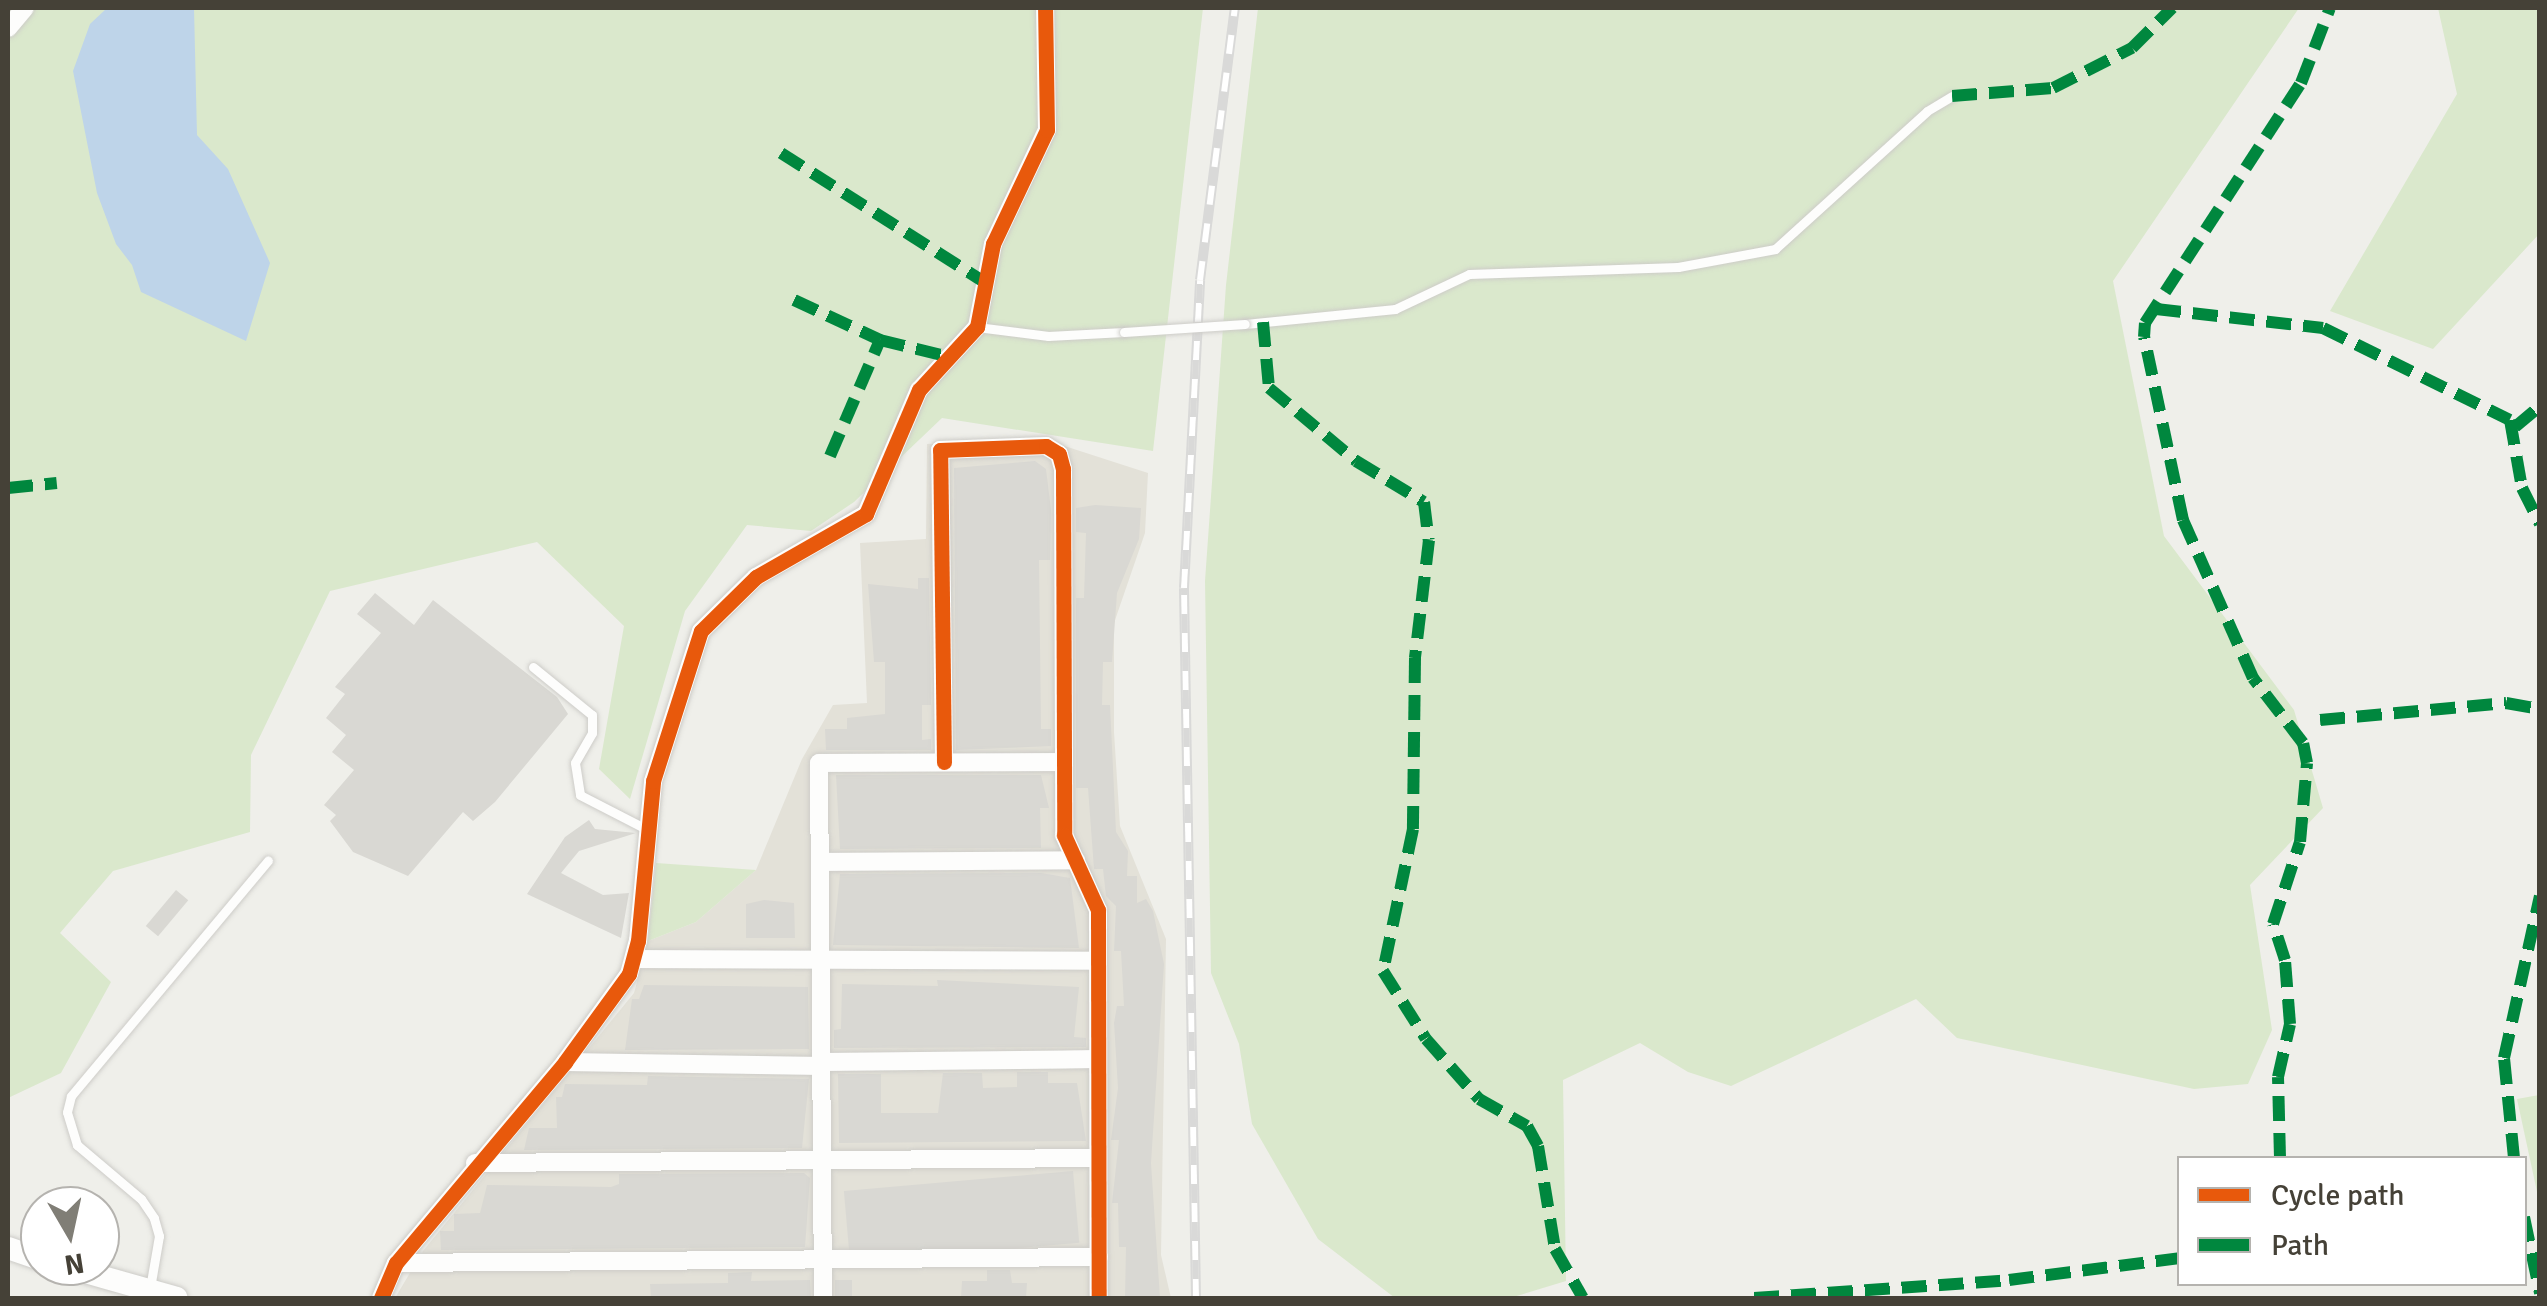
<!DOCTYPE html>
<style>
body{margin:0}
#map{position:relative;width:2547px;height:1306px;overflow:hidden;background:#efefea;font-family:Signika,sans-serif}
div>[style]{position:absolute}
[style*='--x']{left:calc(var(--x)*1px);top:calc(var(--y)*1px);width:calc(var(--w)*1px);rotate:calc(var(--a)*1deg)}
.residential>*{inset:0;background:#e3e1d8}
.green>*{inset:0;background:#dae8cc}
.water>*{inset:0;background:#bed4e9}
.building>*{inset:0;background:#d9d8d3;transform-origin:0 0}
.roads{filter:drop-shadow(0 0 2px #cdccc8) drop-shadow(0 0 2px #cdccc8)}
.service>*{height:9px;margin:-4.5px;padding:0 4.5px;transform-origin:4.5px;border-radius:4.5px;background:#fdfdfc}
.minor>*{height:18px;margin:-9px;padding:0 9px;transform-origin:9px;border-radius:9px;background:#fdfdfc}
.tertiary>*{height:22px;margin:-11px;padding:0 11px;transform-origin:11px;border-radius:11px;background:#fdfdfc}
.rail>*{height:10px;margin-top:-5px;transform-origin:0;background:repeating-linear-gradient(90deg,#fff 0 19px,#d9d9d8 0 38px);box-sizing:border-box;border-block:2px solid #d9d9d8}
.bridges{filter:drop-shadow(0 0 2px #cdccc8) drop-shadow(0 0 2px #cdccc8)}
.service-bridge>*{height:9px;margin:-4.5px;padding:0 4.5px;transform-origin:4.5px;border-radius:4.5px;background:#fdfdfc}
.quiet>*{height:12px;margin-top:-6px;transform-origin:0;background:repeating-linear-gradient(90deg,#00873e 0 25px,transparent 0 37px)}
.cycleway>*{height:15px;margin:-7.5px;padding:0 7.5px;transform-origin:7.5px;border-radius:7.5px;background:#e8590c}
span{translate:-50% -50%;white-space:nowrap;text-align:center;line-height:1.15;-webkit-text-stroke:9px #fff;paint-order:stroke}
.frame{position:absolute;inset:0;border:10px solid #454137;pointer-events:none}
.legend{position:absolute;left:2177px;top:1156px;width:350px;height:130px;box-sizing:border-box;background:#fff;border:2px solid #b5b3af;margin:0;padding:12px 18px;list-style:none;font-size:30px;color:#454137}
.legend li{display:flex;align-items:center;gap:20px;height:50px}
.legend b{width:50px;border:2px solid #b5b3af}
.north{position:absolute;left:20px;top:1186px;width:100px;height:100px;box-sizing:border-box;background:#fff;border:2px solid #b5b3af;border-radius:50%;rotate:171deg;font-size:28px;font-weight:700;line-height:40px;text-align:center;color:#454137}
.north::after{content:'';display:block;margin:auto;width:35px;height:45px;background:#807e76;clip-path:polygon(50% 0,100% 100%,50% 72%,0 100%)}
</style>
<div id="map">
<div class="residential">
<div style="clip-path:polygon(1049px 441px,1148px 473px,1145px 533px,1114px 623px,1114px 732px,1120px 826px,1166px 939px,1161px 1255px,1171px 1298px,395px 1298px,423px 1251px,634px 993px,648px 941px,696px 922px,756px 870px,802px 759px,833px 705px,867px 703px,860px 543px,926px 539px,927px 444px)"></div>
</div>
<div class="green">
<div style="clip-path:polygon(8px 8px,1203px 8px,1153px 451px,942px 418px,854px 502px,811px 531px,747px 525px,685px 611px,630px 799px,599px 769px,624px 626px,537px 542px,330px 591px,251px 755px,250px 832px,113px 871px,60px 933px,111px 982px,61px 1073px,8px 1098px)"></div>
<div style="clip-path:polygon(1258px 8px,2299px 8px,2113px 281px,2164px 536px,2294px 710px,2323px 808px,2250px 885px,2272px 1030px,2248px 1084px,2194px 1089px,1957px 1038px,1916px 999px,1731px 1086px,1688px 1072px,1640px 1043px,1563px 1080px,1566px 1281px,1510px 1298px,1395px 1298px,1318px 1239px,1252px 1124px,1239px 1044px,1211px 973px,1205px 581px,1226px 285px)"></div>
<div style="clip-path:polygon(2438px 8px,2539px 8px,2540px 233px,2433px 349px,2330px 311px,2457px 94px)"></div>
<div style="clip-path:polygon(656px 863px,756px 870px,696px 922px,648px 941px)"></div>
<div style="clip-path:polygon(2539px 1095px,2540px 1201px,2539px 1201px,2517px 1099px)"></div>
</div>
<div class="water">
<div style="clip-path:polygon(107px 8px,194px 8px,197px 135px,228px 169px,270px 263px,246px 341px,141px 292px,132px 265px,116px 244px,97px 193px,73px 71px,90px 24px)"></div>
</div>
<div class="building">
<div style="clip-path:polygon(1035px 461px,1046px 469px,1051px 510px,1050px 560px,1039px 560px,1041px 729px,1051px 729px,1051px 746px,956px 750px,954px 468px)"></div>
<div style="clip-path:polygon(1095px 505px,1141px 508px,1139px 539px,1117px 593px,1112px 662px,1103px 662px,1102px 705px,1110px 705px,1116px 832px,1128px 851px,1127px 876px,1137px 876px,1137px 903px,1146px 899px,1153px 911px,1164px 964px,1151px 1163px,1160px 1298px,1125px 1298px,1126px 1247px,1119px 1247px,1118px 1203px,1112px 1203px,1119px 1140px,1111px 1140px,1118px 1088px,1114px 1023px,1117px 1006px,1124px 1006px,1121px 951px,1114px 951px,1116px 906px,1106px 896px,1103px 869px,1094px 869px,1088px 788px,1076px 788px,1076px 598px,1084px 598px,1086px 533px,1076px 532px,1076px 508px)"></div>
<div style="clip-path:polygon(918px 578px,929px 578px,931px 705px,922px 705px,922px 740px,931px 739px,931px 750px,826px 750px,825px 729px,847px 729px,847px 718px,885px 714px,885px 662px,874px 662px,868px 584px,918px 589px)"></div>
<div style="clip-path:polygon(375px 593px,414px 625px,433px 600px,557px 697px,568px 714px,495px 802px,473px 821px,463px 812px,408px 876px,353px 852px,330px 821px,336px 815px,324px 805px,354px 770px,332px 752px,346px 735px,326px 718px,345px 694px,335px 687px,381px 633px,357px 614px)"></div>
<div style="clip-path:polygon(836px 775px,1041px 775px,1049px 808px,1040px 808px,1041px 848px,840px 849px)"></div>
<div style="clip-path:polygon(589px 820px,595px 829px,636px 833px,579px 851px,561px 873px,603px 895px,629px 893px,621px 938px,527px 894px,565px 837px)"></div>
<div style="clip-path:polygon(1041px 873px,1070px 878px,1079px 948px,833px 945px,840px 874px)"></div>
<div style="left:176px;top:890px;width:16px;height:47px;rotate:40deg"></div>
<div style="clip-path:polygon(764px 900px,794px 903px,795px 938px,746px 938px,746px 904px)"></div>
<div style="clip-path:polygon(937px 980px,1079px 987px,1074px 1037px,1086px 1038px,1086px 1047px,834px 1048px,834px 1030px,841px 1029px,842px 984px,938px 986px)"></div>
<div style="clip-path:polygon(644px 985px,808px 987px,809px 1049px,625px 1050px,632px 999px,639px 999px)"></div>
<div style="clip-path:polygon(1017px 1072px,1048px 1072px,1048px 1083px,1077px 1083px,1086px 1141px,839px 1143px,838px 1074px,881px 1074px,881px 1113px,938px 1113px,943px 1073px,982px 1073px,983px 1088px,1017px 1087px)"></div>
<div style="clip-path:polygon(648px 1076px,809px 1079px,802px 1148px,524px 1150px,529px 1128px,557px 1128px,556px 1097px,562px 1097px,565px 1084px,647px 1085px)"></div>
<div style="left:1073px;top:1171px;width:72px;height:230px;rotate:85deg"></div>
<div style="clip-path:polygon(804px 1173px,810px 1178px,805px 1247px,441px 1250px,440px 1231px,454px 1231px,454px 1214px,480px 1213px,487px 1185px,611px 1187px,619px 1184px,619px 1174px)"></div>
<div style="clip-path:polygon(987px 1270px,1010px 1270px,1012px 1283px,1027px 1283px,1026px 1298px,961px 1298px,962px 1281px,987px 1281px)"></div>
<div style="clip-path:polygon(752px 1272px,751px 1281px,810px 1280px,811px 1298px,651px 1298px,650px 1284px,728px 1283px,728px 1273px)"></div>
<div style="left:835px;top:1280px;width:17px;height:18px"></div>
</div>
<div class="roads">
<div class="service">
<div style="--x:1245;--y:324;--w:151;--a:-5.7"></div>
<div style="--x:1395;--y:309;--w:82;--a:-25.3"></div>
<div style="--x:1469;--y:274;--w:209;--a:-1.9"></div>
<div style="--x:1678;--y:267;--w:99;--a:-10.5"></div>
<div style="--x:1775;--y:249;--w:205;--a:-42.2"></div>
<div style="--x:1927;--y:111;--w:29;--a:-31"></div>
<div style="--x:977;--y:327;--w:72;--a:7.2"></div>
<div style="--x:1048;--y:336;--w:76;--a:-3"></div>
<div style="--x:533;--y:667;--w:76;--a:39.1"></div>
<div style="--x:592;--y:715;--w:18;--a:90"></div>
<div style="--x:592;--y:733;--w:34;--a:120"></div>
<div style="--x:575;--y:763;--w:32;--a:81"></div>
<div style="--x:580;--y:795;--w:76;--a:27.2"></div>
<div style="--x:150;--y:1288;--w:53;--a:-80.2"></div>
<div style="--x:159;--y:1236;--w:19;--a:-106"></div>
<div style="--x:154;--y:1218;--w:23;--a:-124"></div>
<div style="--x:141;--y:1199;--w:84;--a:-139.8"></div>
<div style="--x:77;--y:1145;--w:34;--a:-107"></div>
<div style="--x:67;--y:1112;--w:16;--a:-76"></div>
<div style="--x:71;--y:1096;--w:307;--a:-50.1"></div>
</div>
<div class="minor">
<div style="--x:8;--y:28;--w:26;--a:-50"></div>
<div style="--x:944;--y:762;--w:312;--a:-90.7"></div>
<div style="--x:940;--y:450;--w:106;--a:-2.2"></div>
<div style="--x:1046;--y:446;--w:15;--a:32"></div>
<div style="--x:1059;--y:454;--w:16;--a:75"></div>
<div style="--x:1063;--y:469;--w:366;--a:89.8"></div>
<div style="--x:1064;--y:835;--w:82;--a:65.6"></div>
<div style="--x:1098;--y:910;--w:388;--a:89.9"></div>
<div style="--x:821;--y:862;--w:255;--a:-0.4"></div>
<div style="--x:635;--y:959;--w:462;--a:0.2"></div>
<div style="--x:565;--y:1062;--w:257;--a:0.9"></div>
<div style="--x:822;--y:1062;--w:275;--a:-0.6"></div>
<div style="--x:475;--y:1163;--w:623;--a:-0.46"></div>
<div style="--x:396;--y:1263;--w:703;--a:-0.49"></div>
<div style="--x:381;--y:1298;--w:38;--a:-67"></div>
<div style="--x:396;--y:1263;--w:263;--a:-49.9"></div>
<div style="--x:565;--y:1062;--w:109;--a:-54"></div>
<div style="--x:629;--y:974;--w:34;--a:-75"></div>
<div style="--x:638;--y:941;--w:161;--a:-84.6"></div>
<div style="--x:653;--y:781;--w:157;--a:-72.3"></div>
<div style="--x:701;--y:631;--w:77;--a:-44.5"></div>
<div style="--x:756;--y:577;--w:127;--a:-29.8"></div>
<div style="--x:866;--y:514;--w:135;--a:-66.9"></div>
<div style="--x:919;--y:390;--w:86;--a:-47.4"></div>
<div style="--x:977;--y:327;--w:85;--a:-79.1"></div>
<div style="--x:993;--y:244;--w:126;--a:-64.7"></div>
<div style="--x:1047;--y:130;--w:122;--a:-90.9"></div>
<div style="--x:823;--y:1298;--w:535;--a:-90.43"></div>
<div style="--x:819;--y:763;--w:244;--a:-0.2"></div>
</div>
<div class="tertiary">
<div style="--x:8;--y:1248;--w:34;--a:19"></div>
<div style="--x:64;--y:1266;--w:117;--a:15.8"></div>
</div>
</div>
<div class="rail">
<div style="--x:1196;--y:1298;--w:710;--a:-90.97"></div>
<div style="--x:1184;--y:588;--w:308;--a:-87"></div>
<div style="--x:1200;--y:280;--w:274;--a:-82.7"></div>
</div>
<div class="bridges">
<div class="service-bridge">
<div style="--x:1124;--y:332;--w:121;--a:-3.8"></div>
</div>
</div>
<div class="quiet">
<div style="--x:1952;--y:96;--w:101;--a:-4.5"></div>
<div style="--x:2053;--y:88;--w:89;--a:-26.9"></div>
<div style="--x:2132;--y:48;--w:57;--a:-45"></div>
<div style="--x:781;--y:153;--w:239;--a:32.4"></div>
<div style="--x:794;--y:300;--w:95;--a:24.9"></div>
<div style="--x:880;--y:340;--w:76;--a:13.7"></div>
<div style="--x:2156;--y:309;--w:168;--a:6.5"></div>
<div style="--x:2323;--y:328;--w:208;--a:26.2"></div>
<div style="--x:2510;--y:420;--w:69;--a:80"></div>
<div style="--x:2522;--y:488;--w:40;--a:63.4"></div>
<div style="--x:1263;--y:322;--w:66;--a:84.8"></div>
<div style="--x:1269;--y:388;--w:114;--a:40"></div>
<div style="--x:1356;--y:461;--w:79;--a:31.1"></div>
<div style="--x:1424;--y:502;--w:38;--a:83"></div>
<div style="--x:1429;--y:540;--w:119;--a:96.8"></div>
<div style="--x:1415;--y:658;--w:171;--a:90.7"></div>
<div style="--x:1413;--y:829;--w:145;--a:101.9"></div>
<div style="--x:1383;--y:971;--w:80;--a:57.7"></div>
<div style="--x:1426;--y:1039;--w:80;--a:48.5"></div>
<div style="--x:1479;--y:1099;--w:55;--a:29.4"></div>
<div style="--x:1527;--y:1126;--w:23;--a:61"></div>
<div style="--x:1538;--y:1146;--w:104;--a:80.6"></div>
<div style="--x:1555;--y:1249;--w:56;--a:60.3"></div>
<div style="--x:2515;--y:427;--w:33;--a:-40"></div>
<div style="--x:830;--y:456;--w:126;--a:-66.7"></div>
<div style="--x:8;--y:488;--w:49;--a:-5.8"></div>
<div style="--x:2320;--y:720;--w:187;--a:-5.2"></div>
<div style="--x:2506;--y:703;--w:35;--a:10"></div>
<div style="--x:2280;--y:1158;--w:81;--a:-91.4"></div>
<div style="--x:2278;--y:1077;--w:54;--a:-77.2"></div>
<div style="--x:2290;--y:1024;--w:64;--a:-94.5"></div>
<div style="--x:2285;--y:960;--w:38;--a:-108"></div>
<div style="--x:2273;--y:924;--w:86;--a:-71.8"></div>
<div style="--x:2300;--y:842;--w:79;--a:-84.9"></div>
<div style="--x:2307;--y:763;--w:20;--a:-101"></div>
<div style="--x:2303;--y:743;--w:82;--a:-127.6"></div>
<div style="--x:2253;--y:678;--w:173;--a:-113.9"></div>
<div style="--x:2183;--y:520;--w:187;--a:-102"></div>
<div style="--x:2144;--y:337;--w:14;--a:-86"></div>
<div style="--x:2145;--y:323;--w:286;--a:-57"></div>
<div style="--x:2301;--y:83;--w:80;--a:-68.9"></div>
<div style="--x:2514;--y:1158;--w:100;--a:-95.7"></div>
<div style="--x:2504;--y:1058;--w:166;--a:-77.5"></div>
<div style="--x:2524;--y:1217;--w:78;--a:78.1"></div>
<div style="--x:1754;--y:1298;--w:256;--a:-4"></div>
<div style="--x:2009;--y:1280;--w:172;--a:-7.3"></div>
</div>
<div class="cycleway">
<div style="--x:944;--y:762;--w:312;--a:-90.7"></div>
<div style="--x:940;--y:450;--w:106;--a:-2.2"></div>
<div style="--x:1046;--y:446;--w:15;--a:32"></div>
<div style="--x:1059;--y:454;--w:16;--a:75"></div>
<div style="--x:1063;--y:469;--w:366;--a:89.8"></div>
<div style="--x:1064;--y:835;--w:82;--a:65.6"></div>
<div style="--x:1098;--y:910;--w:388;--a:89.9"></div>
<div style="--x:381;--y:1298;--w:38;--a:-67"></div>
<div style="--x:396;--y:1263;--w:263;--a:-49.9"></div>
<div style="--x:565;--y:1062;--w:109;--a:-54"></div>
<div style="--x:629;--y:974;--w:34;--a:-75"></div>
<div style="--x:638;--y:941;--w:161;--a:-84.6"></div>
<div style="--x:653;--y:781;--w:157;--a:-72.3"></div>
<div style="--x:701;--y:631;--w:77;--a:-44.5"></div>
<div style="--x:756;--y:577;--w:127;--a:-29.8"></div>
<div style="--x:866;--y:514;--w:135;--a:-66.9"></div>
<div style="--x:919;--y:390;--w:86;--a:-47.4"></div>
<div style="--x:977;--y:327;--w:85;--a:-79.1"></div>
<div style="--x:993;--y:244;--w:126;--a:-64.7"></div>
<div style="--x:1047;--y:130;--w:122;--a:-90.9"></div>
</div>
<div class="frame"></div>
<ul class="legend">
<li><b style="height:12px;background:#e8590c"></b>Cycle path</li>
<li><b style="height:12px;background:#00873e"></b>Path</li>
</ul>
<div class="north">N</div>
</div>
